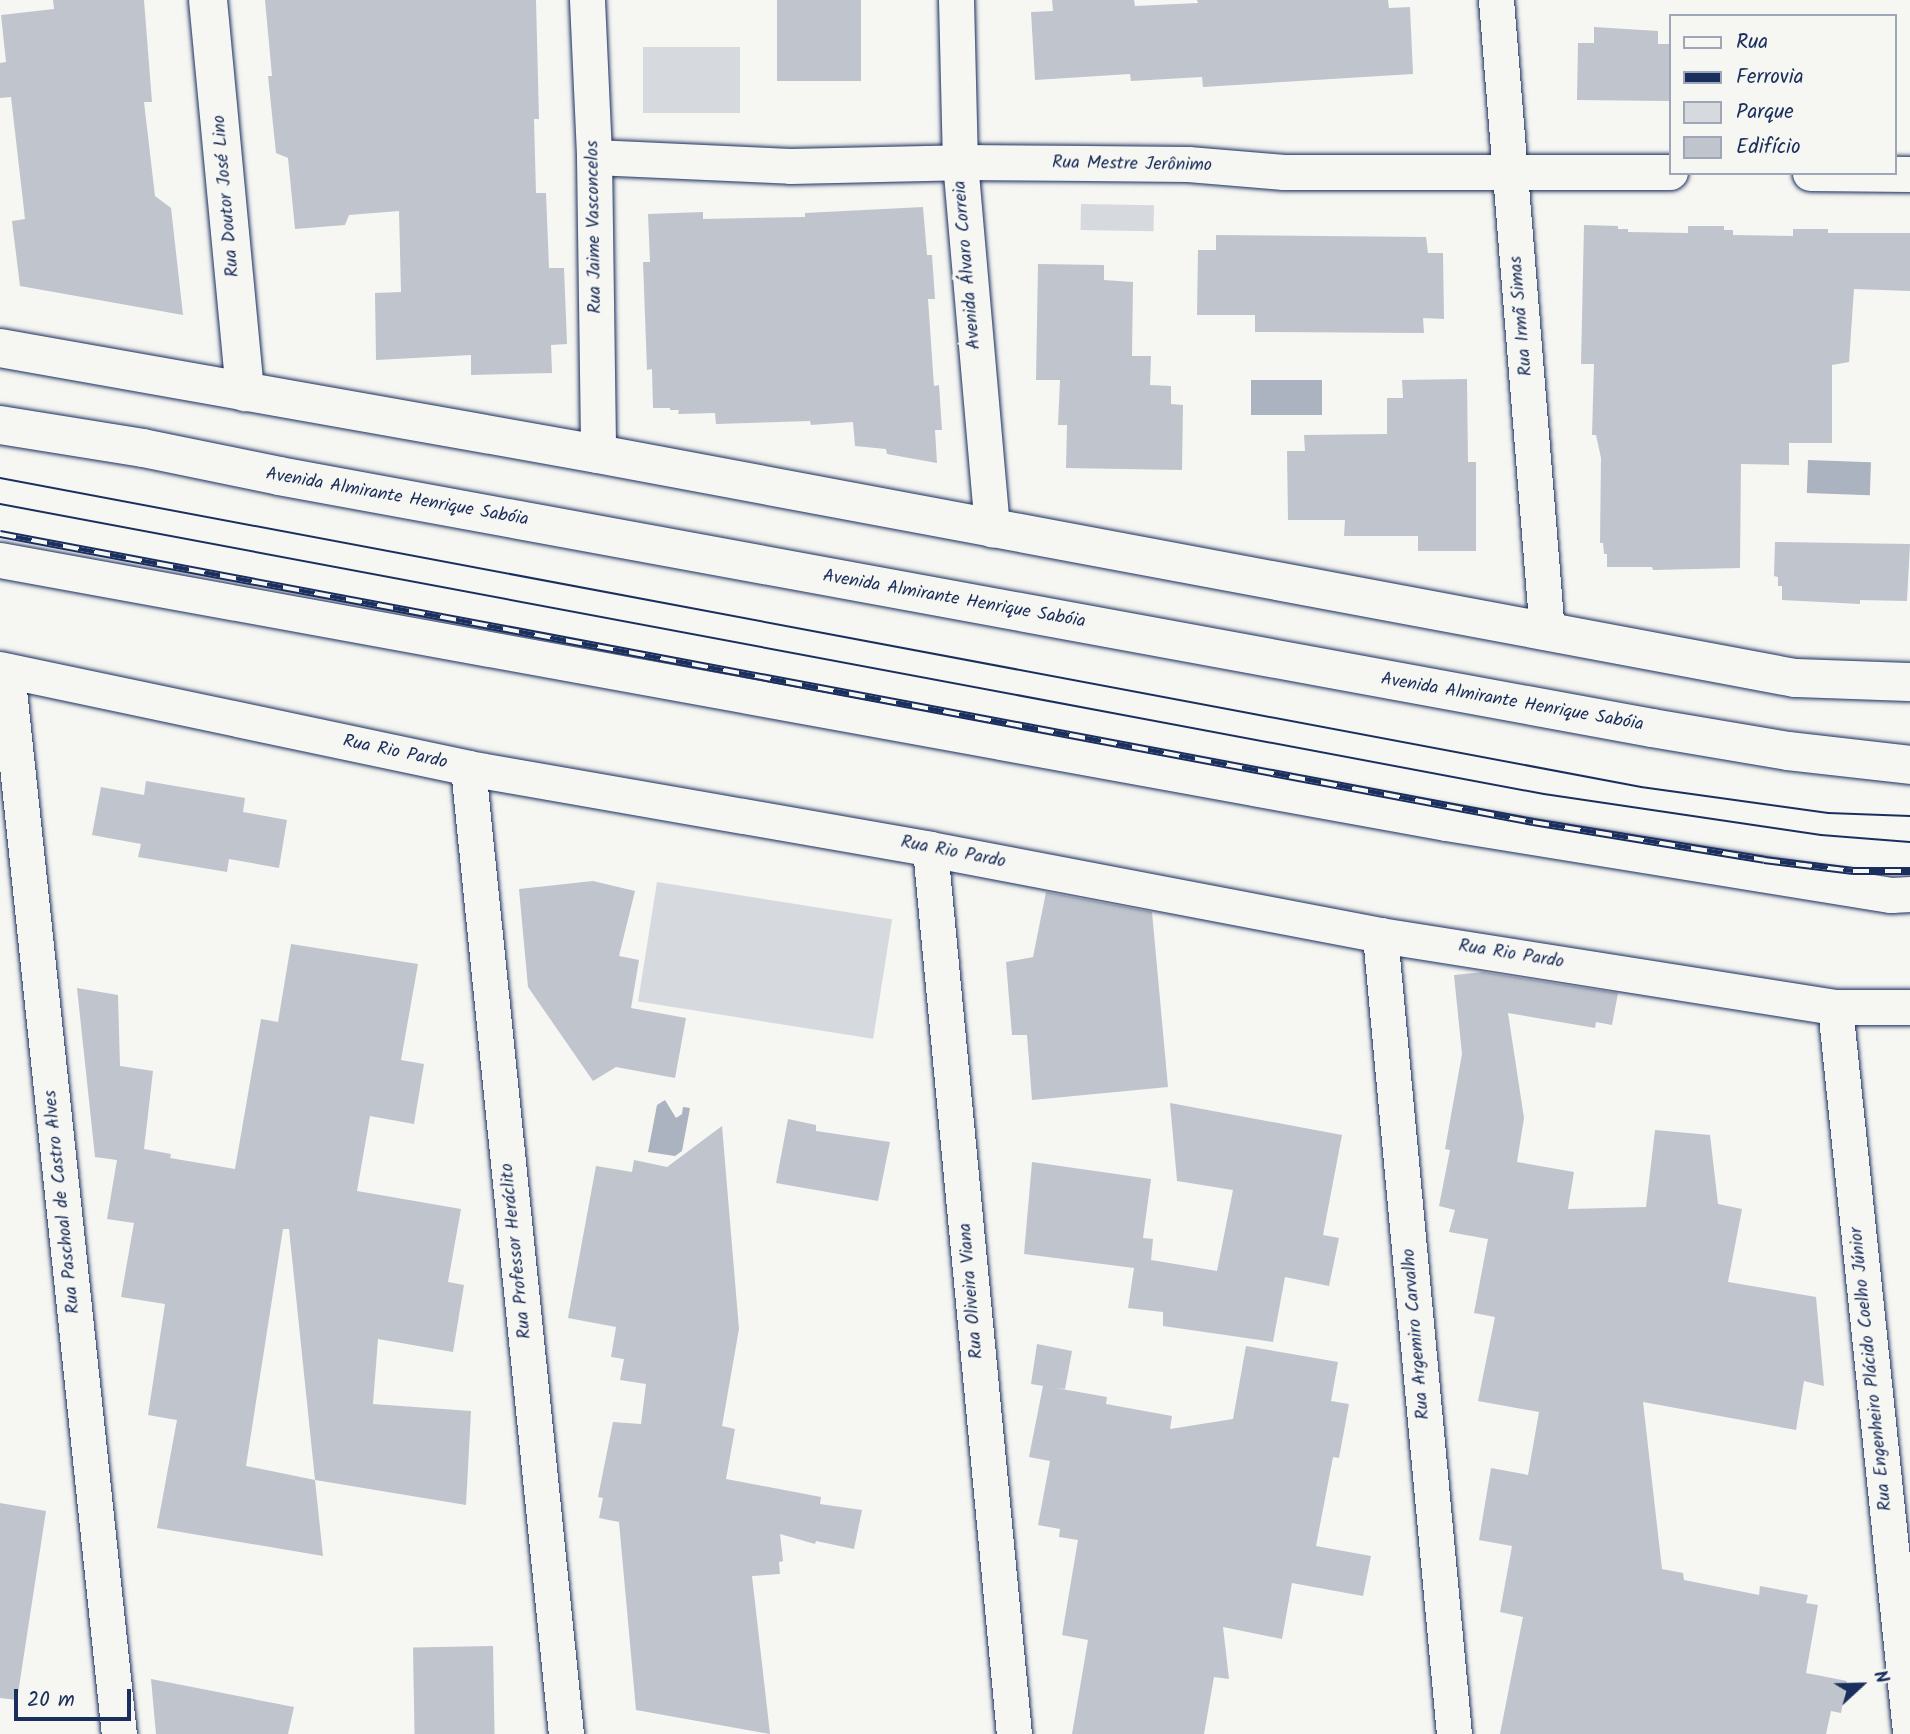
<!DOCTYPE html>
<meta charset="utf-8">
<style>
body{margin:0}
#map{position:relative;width:1910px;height:1734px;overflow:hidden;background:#f6f6f2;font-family:Kalam,sans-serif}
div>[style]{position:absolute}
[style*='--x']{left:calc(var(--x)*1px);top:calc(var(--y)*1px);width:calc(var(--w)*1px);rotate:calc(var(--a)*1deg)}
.green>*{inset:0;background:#d6d9dd;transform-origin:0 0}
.water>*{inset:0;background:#abb2c0;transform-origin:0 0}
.building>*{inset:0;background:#c0c4cd;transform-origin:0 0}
.roads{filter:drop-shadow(0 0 2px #1b2f5e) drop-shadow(0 0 2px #1b2f5e)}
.street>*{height:35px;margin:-17.5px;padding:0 17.5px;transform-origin:17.5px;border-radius:17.5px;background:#f6f6f2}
.secondary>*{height:38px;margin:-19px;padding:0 19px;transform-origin:19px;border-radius:19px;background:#f6f6f2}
.highway>*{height:38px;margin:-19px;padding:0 19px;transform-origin:19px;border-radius:19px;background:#f6f6f2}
.tram>*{height:2px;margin:-1px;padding:0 1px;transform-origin:1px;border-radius:1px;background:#1b2f5e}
.rail>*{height:8px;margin-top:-4px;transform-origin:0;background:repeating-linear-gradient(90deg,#f6f6f2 0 16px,#1b2f5e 0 32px);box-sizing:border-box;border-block:2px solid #1b2f5e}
span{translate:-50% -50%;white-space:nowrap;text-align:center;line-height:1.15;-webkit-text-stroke:7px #f6f6f2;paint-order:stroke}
.street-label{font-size:18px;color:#1b2f5e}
.legend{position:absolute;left:1669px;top:14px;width:228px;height:161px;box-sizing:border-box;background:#f6f6f2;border:2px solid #9ea6b7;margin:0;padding:9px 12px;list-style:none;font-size:21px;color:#1b2f5e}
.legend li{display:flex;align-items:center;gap:14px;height:35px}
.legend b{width:35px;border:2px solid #9ea6b7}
.north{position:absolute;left:1826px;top:1650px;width:70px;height:70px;-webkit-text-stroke:5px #f6f6f2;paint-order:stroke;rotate:68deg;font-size:19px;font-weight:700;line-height:28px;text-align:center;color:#1b2f5e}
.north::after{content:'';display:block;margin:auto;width:24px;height:32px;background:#1b2f5e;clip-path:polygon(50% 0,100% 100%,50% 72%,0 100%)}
.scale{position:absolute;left:14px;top:1689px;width:117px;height:32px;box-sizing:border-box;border:4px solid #1b2f5e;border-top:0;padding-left:9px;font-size:21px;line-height:24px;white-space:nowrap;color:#1b2f5e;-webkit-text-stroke:5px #f6f6f2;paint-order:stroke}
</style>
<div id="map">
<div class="green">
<div style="left:643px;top:47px;width:97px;height:66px"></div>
<div style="left:1081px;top:204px;width:73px;height:26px;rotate:1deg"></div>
<div style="left:657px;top:882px;width:238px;height:121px;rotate:9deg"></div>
</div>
<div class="water">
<div style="left:1251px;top:380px;width:71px;height:35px"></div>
<div style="left:1808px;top:460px;width:63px;height:33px;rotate:2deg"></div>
<div style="clip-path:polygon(665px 1100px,676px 1118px,682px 1114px,683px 1107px,690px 1108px,682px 1151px,675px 1156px,648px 1152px,657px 1105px)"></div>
</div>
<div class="building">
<div style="clip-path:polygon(53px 0,144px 0,152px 102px,144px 102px,155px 196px,171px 208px,183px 315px,20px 286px,12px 221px,25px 219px,11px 97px,0 98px,0 63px,6px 62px,1px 15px,54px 9px)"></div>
<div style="clip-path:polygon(265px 0,536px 0,539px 119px,534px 119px,536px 193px,546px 193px,549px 268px,564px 268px,567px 344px,551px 345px,552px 373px,471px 375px,471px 355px,376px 360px,375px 293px,401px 292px,399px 211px,349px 215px,345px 225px,295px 229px,288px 158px,276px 153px,268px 76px,272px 76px)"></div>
<div style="left:777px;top:0;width:84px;height:81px"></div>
<div style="clip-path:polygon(1052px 0,1134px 0,1135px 6px,1198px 3px,1197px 0,1388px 0,1389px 8px,1410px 7px,1413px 74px,1203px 87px,1202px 77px,1131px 81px,1130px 74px,1035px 80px,1031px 12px,1053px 11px)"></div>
<div style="clip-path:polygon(1594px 27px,1658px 31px,1658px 44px,1670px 44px,1670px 101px,1577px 100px,1578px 43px,1594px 43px)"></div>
<div style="clip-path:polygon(923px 207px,927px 255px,932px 255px,935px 299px,928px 299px,934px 386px,939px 385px,942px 430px,935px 430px,937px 463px,887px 454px,886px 449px,855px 446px,853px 422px,811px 425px,810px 421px,716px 424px,715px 413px,678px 414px,679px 410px,670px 410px,670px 408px,653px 408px,652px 369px,647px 370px,643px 262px,650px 262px,648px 214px,703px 212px,703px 219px,805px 217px,805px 213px)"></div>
<div style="clip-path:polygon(1584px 225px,1618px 226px,1618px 229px,1628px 229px,1628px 232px,1688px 233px,1688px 226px,1724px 226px,1724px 230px,1733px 230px,1733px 235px,1793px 236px,1793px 229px,1828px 229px,1828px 233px,1910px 233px,1910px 291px,1854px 289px,1849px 362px,1832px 365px,1832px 443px,1789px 443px,1789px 465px,1741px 464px,1740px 568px,1653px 570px,1652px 567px,1607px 567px,1607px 554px,1604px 554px,1603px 543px,1600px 543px,1601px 458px,1596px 435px,1592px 435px,1594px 364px,1581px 364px)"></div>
<div style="clip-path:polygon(1216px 235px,1426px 237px,1428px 253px,1443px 253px,1444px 319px,1423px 318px,1424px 333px,1255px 332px,1255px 315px,1197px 315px,1198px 250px,1216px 250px)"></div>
<div style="clip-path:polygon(1038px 264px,1104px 265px,1104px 280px,1133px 282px,1132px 356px,1151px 356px,1150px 385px,1171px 386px,1171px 404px,1183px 405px,1182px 470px,1066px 468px,1067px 425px,1058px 425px,1060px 380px,1036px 380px)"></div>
<div style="clip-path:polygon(1467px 379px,1468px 462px,1476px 462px,1476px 551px,1418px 551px,1418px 536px,1344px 536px,1345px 520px,1288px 520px,1287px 451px,1305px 451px,1304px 435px,1387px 434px,1387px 398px,1403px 398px,1402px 380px)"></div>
<div style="clip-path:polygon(1775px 542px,1910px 544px,1907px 601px,1860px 600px,1860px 604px,1782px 600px,1782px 586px,1778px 586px,1778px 577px,1774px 576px)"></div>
<div style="clip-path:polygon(146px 781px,245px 798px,243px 812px,287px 820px,279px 868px,229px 859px,227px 872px,138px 857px,141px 844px,92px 835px,101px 787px,144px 795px)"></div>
<div style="clip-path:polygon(593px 881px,635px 891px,619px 956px,639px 960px,631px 1008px,686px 1018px,675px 1078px,616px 1067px,593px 1081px,528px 987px,519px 889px)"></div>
<div style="clip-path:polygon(1046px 892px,1152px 912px,1168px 1087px,1032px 1100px,1027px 1035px,1012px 1035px,1006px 962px,1033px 957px)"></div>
<div style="clip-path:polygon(evenodd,291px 944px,418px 964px,401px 1060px,424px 1064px,414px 1124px,370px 1116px,357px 1191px,461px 1209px,448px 1282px,464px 1285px,453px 1352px,378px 1339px,373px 1404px,471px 1411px,466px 1505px,315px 1480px,323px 1556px,157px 1528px,177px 1420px,148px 1415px,165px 1304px,121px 1297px,134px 1223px,107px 1219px,117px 1160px,95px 1157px,77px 988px,118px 995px,120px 1066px,153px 1071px,144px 1149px,171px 1154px,170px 1158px,235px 1169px,261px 1019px,278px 1022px,291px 944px,283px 1229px,289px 1229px,315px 1480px,246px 1466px,283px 1229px)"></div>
<div style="clip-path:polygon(1483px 972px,1618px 993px,1612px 1025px,1596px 1022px,1595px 1028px,1508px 1013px,1524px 1118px,1517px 1162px,1574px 1172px,1568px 1209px,1646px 1207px,1655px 1130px,1710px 1135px,1718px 1204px,1742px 1209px,1728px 1282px,1816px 1297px,1824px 1386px,1804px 1381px,1796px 1430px,1643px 1402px,1662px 1569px,1683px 1573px,1684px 1580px,1759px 1595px,1760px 1586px,1808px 1595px,1806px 1603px,1818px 1605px,1806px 1673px,1847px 1681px,1841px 1713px,1831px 1711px,1826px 1734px,1500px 1734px,1523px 1617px,1500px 1612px,1512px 1546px,1479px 1540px,1491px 1468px,1528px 1475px,1539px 1412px,1478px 1401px,1495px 1317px,1474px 1313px,1488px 1239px,1449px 1232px,1455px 1210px,1439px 1206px,1450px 1150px,1445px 1149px,1462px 1054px,1454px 975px)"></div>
<div style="clip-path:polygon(1170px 1103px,1342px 1135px,1323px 1235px,1339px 1238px,1329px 1286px,1285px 1277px,1273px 1342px,1163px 1326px,1163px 1312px,1128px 1308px,1134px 1268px,1024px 1254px,1032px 1162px,1151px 1179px,1143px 1238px,1153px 1239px,1151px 1260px,1217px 1271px,1233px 1190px,1177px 1181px)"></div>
<div style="clip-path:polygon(788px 1119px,816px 1125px,816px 1131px,890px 1142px,878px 1201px,776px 1183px)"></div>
<div style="clip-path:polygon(722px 1126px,739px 1329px,722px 1426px,735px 1429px,726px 1479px,821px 1497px,820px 1504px,862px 1510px,854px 1549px,816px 1541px,815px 1544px,780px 1534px,783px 1561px,779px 1562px,780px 1574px,752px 1576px,770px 1734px,636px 1710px,619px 1522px,599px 1518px,603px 1498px,598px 1497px,613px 1422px,641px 1424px,646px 1384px,620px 1380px,624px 1359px,611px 1357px,616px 1327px,568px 1318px,596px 1166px,632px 1172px,634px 1160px,667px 1167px)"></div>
<div style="clip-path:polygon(1037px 1344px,1072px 1351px,1065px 1389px,1056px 1388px,1107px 1397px,1106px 1404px,1172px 1416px,1170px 1429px,1233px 1419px,1246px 1346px,1338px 1362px,1331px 1401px,1349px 1404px,1339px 1458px,1333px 1457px,1316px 1546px,1371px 1556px,1363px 1596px,1292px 1583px,1282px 1639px,1223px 1627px,1229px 1679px,1214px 1677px,1204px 1734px,1072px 1734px,1088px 1640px,1062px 1635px,1078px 1540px,1059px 1537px,1060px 1529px,1038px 1525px,1050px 1461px,1029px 1457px,1043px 1386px,1031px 1384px)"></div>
<div style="clip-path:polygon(0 1503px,46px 1511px,17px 1700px,0 1698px)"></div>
<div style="left:493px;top:1646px;width:88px;height:80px;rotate:89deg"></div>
<div style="clip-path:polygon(151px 1679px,294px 1707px,288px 1734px,156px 1734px)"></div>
</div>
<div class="roads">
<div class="street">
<div style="--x:587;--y:0;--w:157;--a:87.4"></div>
<div style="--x:594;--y:157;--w:297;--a:89.2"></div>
<div style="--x:956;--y:0;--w:162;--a:88.6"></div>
<div style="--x:960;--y:162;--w:369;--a:85"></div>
<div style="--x:1496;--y:0;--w:634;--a:85.39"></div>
<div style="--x:594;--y:157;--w:196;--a:2.6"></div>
<div style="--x:790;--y:166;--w:170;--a:-1.3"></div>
<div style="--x:960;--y:162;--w:228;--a:0.5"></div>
<div style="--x:1188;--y:164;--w:96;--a:4.8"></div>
<div style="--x:1284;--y:172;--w:386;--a:0"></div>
<div style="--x:1810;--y:173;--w:100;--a:0.6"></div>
<div style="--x:0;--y:560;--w:1470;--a:10.31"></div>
<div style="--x:1446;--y:823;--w:451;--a:9.2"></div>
<div style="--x:1891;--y:895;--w:19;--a:-3"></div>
<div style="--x:0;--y:669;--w:478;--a:11.9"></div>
<div style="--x:468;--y:768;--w:469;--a:9.9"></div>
<div style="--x:930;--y:849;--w:458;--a:10.8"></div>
<div style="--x:1380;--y:935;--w:461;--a:9"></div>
<div style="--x:1835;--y:1007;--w:75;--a:0"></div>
<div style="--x:7;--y:671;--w:1069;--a:83.99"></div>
<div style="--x:468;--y:768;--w:971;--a:84.21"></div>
<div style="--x:930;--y:849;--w:889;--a:84.58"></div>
<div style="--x:1380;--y:935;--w:802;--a:84.71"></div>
<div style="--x:1835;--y:1007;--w:728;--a:84.09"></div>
</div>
<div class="secondary">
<div style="--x:208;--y:0;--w:394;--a:84.6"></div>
</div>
<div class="highway">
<div style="--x:0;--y:348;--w:607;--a:10.05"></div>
<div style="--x:598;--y:454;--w:1218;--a:10.6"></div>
<div style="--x:1795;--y:678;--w:115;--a:2"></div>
<div style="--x:0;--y:425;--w:145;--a:9.1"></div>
<div style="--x:143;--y:448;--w:139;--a:11.6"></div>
<div style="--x:279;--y:476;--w:1396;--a:10.4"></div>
<div style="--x:1652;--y:728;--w:138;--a:9.6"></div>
<div style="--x:1788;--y:751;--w:123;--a:6.5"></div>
</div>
</div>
<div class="tram">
<div style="--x:0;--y:478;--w:1670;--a:10.66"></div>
<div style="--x:1641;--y:787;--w:189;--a:7.9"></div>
<div style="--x:1828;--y:813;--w:82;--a:2.1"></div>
<div style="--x:0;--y:504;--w:1571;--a:10.64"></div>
<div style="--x:1544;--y:794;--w:280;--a:8.4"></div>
<div style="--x:1821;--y:835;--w:89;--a:4.5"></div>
</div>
<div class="rail">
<div style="--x:0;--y:534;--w:1560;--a:10.64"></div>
<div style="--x:1533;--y:822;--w:234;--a:9.3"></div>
<div style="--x:1764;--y:860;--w:90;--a:7"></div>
<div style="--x:1853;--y:871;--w:57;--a:0"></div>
</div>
<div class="street-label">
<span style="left:1132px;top:165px;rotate:1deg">Rua Mestre Jerônimo</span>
<span style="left:227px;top:196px;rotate:-95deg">Rua Doutor José Lino</span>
<span style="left:595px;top:227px;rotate:-91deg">Rua Jaime Vasconcelos</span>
<span style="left:968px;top:265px;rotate:-95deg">Avenida Álvaro Correia</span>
<span style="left:1522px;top:316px;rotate:-95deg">Rua Irmã Simas</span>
<span style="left:397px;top:498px;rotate:10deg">Avenida Almirante Henrique Sabóia</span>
<span style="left:954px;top:600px;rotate:10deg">Avenida Almirante Henrique Sabóia</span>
<span style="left:1512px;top:703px;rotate:10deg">Avenida Almirante Henrique Sabóia</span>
<span style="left:395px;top:753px;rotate:12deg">Rua Rio Pardo</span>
<span style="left:953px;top:853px;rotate:11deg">Rua Rio Pardo</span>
<span style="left:1511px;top:955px;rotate:9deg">Rua Rio Pardo</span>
<span style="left:63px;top:1202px;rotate:-96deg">Rua Paschoal de Castro Alves</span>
<span style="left:517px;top:1251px;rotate:-96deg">Rua Professor Heráclito</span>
<span style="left:972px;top:1291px;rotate:-95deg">Rua Oliveira Viana</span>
<span style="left:1417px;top:1334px;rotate:-95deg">Rua Argemiro Carvalho</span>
<span style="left:1872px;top:1369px;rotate:-96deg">Rua Engenheiro Plácido Coelho Júnior</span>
</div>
<ul class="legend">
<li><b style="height:9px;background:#f6f6f2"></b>Rua</li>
<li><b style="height:9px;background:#1b2f5e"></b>Ferrovia</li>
<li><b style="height:19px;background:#d6d9dd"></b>Parque</li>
<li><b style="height:19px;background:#c0c4cd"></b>Edifício</li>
</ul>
<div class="north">N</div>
<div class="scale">20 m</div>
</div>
